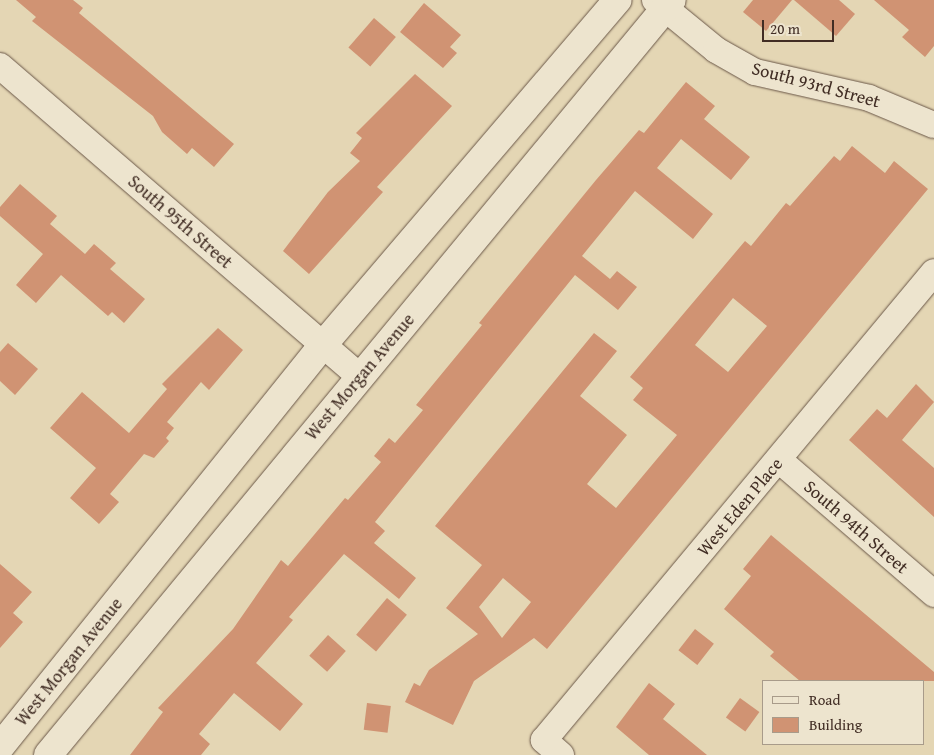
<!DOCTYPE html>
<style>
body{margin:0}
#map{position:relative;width:934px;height:755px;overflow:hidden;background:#e4d6b4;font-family:"Gentium Book Plus",serif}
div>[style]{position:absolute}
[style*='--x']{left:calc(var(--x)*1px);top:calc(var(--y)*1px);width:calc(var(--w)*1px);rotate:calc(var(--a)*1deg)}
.building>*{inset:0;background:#d09373;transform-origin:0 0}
.roads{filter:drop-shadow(0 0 1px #6a5748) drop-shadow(0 0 1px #6a5748)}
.street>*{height:26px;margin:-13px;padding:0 13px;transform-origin:13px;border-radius:13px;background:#ede4ce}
.secondary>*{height:28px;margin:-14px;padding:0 14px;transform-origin:14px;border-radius:14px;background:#ede4ce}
span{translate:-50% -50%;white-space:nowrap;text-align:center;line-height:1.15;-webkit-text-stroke:4px #ede4ce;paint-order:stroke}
.street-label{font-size:18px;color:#412d24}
.legend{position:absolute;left:762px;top:680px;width:162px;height:65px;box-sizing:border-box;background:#ede4ce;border:1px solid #a89b8a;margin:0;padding:6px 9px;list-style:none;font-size:15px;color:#412d24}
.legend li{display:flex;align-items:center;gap:10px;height:25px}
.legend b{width:25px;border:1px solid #a89b8a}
.scale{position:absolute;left:762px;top:20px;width:72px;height:22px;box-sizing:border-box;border:2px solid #412d24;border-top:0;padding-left:6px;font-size:15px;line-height:18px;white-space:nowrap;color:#412d24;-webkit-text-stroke:4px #ede4ce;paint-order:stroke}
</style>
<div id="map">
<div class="building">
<div style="clip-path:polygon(16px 0,73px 0,83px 8px,79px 13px,234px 144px,214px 167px,192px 148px,187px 154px,162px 132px,153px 116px,32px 21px,36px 17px)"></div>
<div style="clip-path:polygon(753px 0,792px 0,766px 31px,743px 12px)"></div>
<div style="clip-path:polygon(794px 0,839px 0,855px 14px,836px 36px)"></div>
<div style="clip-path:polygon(874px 0,934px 0,934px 46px,925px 57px,902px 37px,909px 30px)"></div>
<div style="clip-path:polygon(424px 3px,461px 35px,450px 47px,457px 53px,443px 68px,400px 32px)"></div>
<div style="left:374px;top:18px;width:29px;height:39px;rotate:41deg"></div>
<div style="clip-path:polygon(415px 74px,452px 106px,377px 187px,383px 192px,309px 274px,283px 251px,328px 192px,360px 161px,350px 153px,362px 138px,356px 133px)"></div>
<div style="clip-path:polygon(686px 82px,715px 106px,704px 119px,750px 157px,731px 180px,681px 139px,657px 168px,713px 214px,693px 239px,635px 191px,582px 256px,610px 279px,617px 271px,637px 287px,618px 310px,575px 275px,375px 522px,385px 531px,374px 543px,416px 578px,399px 599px,344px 554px,289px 617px,293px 620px,256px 663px,303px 704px,280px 731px,234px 693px,199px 734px,210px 744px,201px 755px,130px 755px,163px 712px,158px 708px,233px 629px,281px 560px,288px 566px,345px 498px,348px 500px,381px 462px,374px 456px,389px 438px,395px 443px,423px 410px,416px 405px,482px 325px,479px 323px,596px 180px,639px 130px,644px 133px)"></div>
<div style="clip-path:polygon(evenodd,852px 146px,885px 173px,894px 161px,928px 189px,547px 649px,534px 638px,474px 681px,453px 725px,405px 702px,414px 683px,420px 686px,429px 670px,478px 634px,446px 608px,482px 565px,435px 526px,594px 333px,617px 351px,580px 396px,627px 435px,587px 484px,616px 508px,677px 435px,633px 400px,643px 388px,630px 377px,745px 241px,751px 246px,786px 203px,790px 206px,834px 156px,840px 161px,852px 146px,733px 298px,767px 326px,728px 372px,695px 345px,733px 298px,852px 146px,503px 578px,531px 602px,502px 638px,479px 607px,503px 578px)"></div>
<div style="clip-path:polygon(20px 184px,57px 216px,50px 224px,85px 254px,94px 244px,116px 263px,110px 269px,145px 299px,124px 323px,112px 312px,108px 316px,61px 275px,36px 303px,16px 285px,43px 254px,0 216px,0 207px)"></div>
<div style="clip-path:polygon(218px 328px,243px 350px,209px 390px,201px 382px,167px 422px,174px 428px,166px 438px,169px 441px,154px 458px,144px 454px,110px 494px,119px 502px,99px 524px,70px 498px,96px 468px,50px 428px,82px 392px,129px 433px,167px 389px,162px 384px)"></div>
<div style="clip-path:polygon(8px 343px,38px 369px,15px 395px,0 381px,0 352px)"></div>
<div style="clip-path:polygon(916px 384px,934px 402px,902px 440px,934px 468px,934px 517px,849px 440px,877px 409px,887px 418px)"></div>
<div style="clip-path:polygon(771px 535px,934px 672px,934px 681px,800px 681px,770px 656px,774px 652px,724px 609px,751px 576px,743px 569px)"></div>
<div style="clip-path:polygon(0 564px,32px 592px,13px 613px,23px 622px,0 648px)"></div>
<div style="left:387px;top:598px;width:26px;height:48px;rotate:40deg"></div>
<div style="left:695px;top:629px;width:24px;height:27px;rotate:38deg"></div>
<div style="left:328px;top:635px;width:24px;height:28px;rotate:42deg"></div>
<div style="clip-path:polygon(649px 683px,675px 704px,663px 719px,707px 755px,649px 755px,616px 727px)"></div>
<div style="left:740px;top:698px;width:24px;height:24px;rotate:36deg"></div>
<div style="left:367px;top:703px;width:24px;height:27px;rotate:7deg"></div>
</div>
<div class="roads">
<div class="street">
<div style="--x:655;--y:0;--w:79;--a:39.3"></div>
<div style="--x:716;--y:50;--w:45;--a:29.4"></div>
<div style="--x:755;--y:72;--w:117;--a:12.8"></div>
<div style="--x:869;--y:98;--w:70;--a:22.6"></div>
<div style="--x:0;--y:66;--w:476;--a:40.8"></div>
<div style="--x:779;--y:460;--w:205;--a:40.8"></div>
<div style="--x:561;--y:755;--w:23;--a:-139"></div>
<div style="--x:544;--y:740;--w:609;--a:-50.19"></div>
</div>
<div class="secondary">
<div style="--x:0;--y:747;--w:514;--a:-51.24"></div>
<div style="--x:322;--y:346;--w:455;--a:-49.5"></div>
<div style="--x:48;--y:755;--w:979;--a:-50.43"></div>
</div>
</div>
<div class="street-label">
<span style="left:816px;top:85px;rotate:15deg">South 93rd Street</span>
<span style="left:180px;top:222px;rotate:41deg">South 95th Street</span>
<span style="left:360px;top:377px;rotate:-50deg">West Morgan Avenue</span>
<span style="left:740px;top:507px;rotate:-50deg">West Eden Place</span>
<span style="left:856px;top:527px;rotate:41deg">South 94th Street</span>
<span style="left:69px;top:662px;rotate:-51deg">West Morgan Avenue</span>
</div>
<ul class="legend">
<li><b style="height:6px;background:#ede4ce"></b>Road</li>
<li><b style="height:14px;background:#d09373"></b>Building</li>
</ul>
<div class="scale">20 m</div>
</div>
